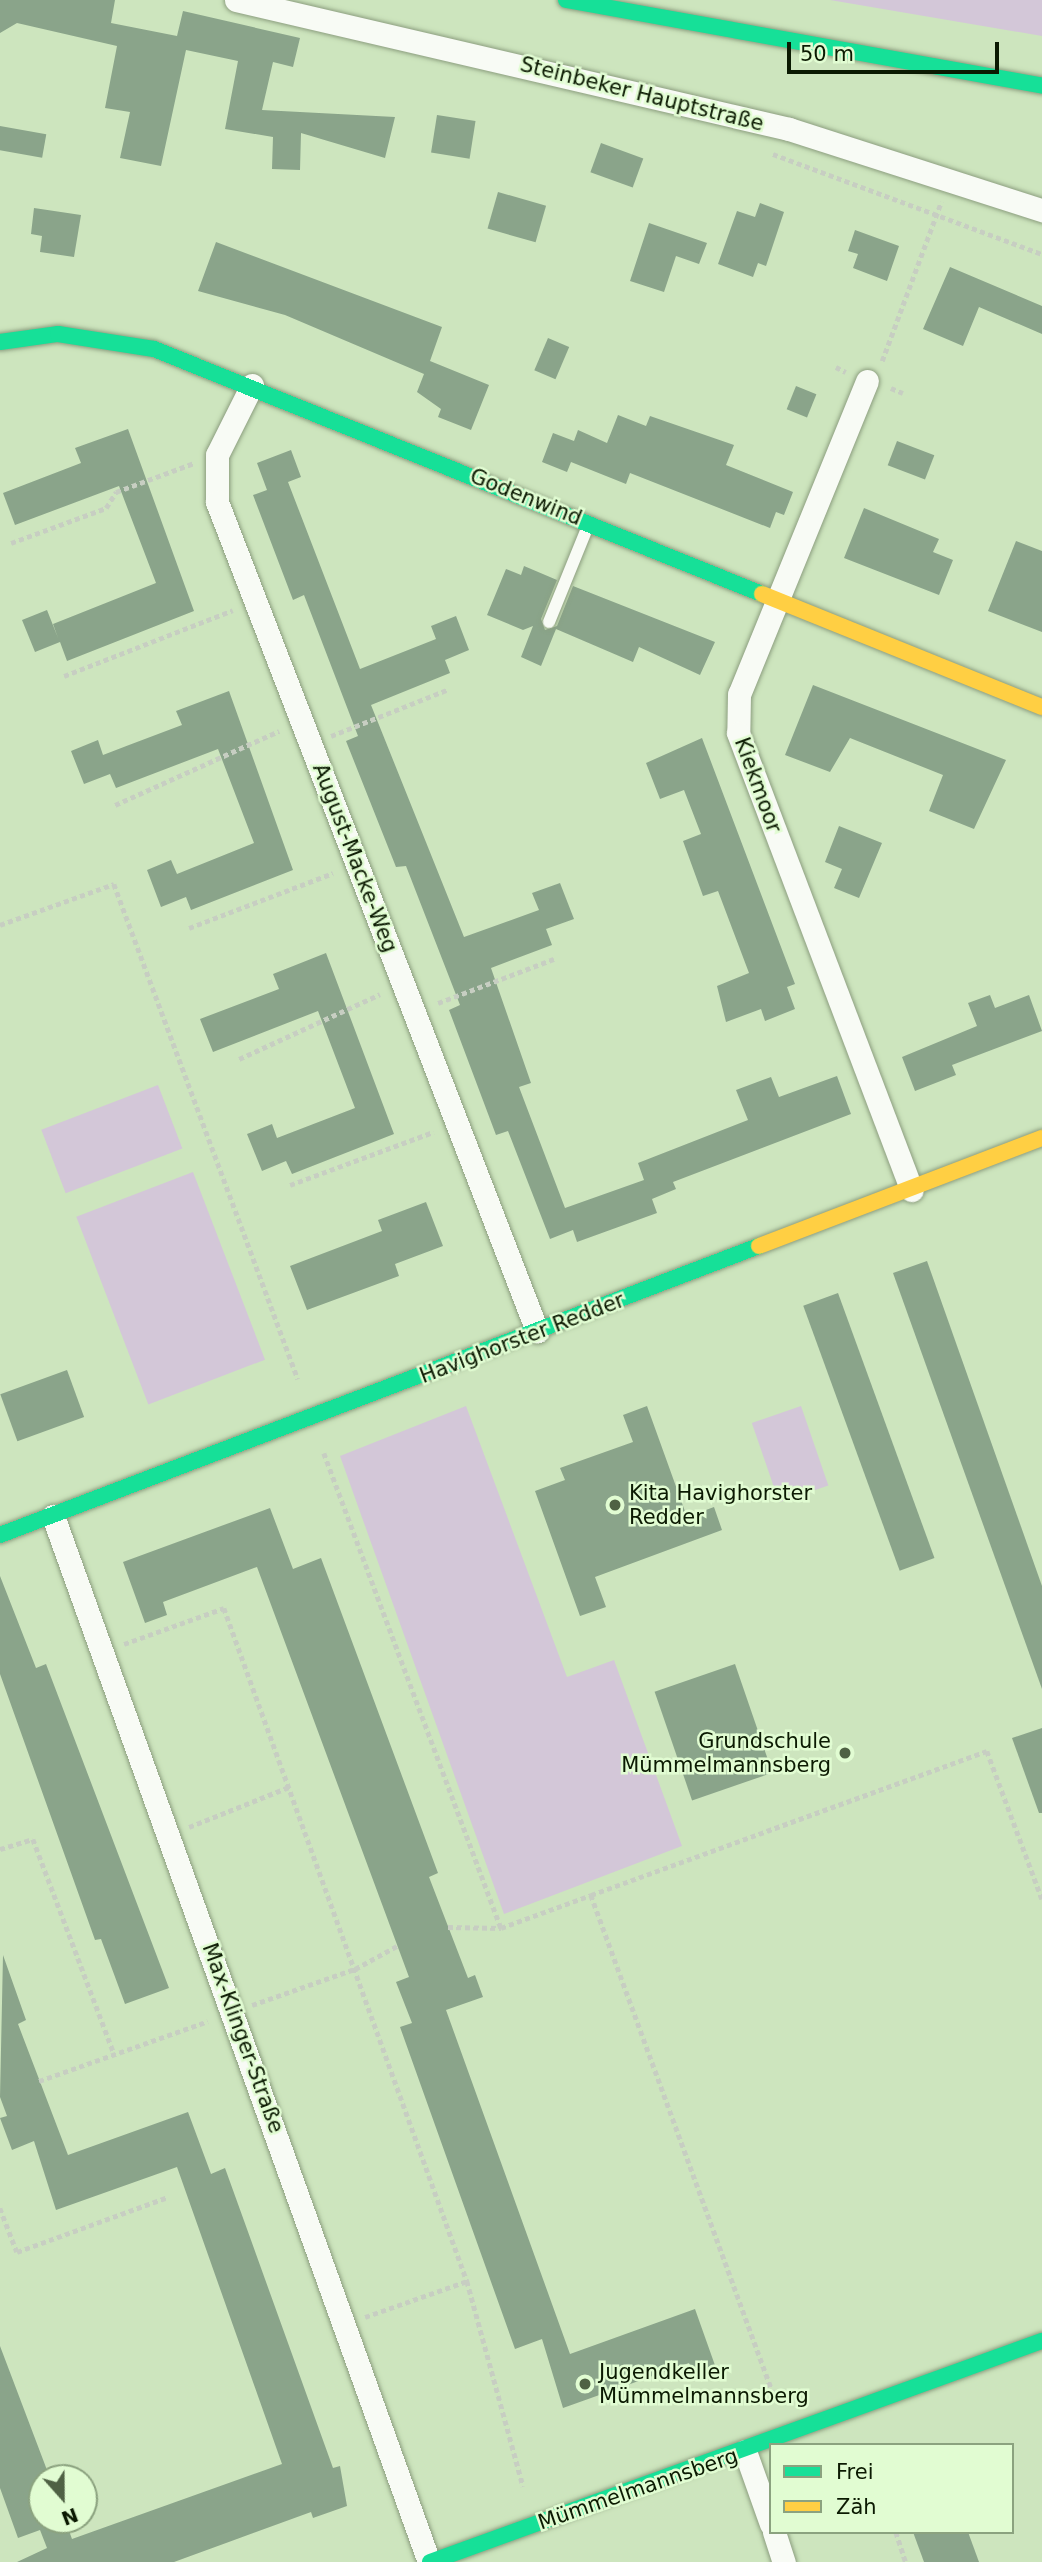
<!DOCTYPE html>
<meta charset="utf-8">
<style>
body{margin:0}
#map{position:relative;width:1042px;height:2562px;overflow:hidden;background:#cde5be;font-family:"DejaVu Sans",sans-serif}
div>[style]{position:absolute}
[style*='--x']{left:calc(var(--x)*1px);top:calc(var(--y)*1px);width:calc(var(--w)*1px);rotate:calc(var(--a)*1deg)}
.green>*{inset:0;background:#d3c7d8;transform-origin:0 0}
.building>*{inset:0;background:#8aa48a;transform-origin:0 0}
.path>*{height:4.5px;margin-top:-2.25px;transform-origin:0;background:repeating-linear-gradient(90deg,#c7cec2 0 5px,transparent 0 8.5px)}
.roads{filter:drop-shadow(0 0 2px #8c9e7f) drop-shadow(0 0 2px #8c9e7f)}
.lane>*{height:12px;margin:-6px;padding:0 6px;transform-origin:6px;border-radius:6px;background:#f8fbf5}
.street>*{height:23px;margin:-11.5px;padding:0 11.5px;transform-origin:11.5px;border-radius:11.5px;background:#f8fbf5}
.fast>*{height:16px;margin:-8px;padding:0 8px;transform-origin:8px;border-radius:8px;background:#16e098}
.slow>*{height:16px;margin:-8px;padding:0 8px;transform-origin:8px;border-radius:8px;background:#ffcf43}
.dots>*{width:19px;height:19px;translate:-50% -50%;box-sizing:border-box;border:4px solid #e1fcd2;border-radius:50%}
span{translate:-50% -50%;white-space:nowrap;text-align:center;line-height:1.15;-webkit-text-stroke:5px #e1fcd2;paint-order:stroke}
.street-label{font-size:21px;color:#0b1a02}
.poi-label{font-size:21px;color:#0b1a02}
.left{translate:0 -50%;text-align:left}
.right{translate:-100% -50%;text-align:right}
.legend{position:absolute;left:769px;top:2443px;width:245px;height:91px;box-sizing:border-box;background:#e1fcd2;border:2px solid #8ba27f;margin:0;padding:9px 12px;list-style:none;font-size:21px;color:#0b1a02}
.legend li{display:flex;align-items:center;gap:14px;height:35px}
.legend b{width:35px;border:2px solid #8ba27f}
.north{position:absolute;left:28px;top:2464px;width:70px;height:70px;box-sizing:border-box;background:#e1fcd2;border:2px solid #8ba27f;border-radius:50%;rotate:159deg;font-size:19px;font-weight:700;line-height:28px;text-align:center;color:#0b1a02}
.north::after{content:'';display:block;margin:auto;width:24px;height:32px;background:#4f6144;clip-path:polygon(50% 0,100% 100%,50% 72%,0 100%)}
.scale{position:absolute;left:787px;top:42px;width:212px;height:32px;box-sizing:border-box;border:4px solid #0b1a02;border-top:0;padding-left:9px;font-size:21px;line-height:24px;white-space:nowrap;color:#0b1a02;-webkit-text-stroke:5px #e1fcd2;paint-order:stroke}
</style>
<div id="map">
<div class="green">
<div style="clip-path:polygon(830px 0,1042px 0,1042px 36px)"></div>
<div style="left:158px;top:1085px;width:68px;height:125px;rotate:69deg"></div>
<div style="left:193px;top:1172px;width:201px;height:125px;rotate:69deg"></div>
<div style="clip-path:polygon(466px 1406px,567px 1677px,614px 1660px,682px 1846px,504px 1914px,340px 1456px)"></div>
<div style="left:801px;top:1406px;width:84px;height:52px;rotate:71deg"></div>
</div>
<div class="building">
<div style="clip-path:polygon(0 0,115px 0,111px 23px,177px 36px,183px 11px,300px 38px,293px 67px,273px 62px,262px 110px,395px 117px,385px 158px,301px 133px,300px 170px,272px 169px,273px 137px,225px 129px,238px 61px,186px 50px,161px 166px,120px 158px,130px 112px,105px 108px,117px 46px,17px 23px,0 33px)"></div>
<div style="left:437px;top:115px;width:39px;height:38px;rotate:9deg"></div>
<div style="left:0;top:126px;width:47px;height:24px;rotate:10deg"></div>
<div style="left:601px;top:143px;width:45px;height:31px;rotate:20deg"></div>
<div style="left:498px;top:192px;width:50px;height:38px;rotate:16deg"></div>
<div style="clip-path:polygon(760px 203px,784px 212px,766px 266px,758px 263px,753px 277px,718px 264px,737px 211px,755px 217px)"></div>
<div style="clip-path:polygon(34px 208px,81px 215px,74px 257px,40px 252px,42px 236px,31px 234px)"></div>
<div style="clip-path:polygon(649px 223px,707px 243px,699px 264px,676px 256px,664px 292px,630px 281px)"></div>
<div style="clip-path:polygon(855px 230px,899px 246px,887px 281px,853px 268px,858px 254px,848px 251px)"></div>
<div style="clip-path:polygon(216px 242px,442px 327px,430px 361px,489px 385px,471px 430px,438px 417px,441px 409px,417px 392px,424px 374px,285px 315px,198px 291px)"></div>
<div style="clip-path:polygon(950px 267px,1042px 306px,1042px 334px,979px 307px,963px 346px,923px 329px)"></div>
<div style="left:548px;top:338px;width:23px;height:35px;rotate:23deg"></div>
<div style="left:796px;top:386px;width:22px;height:25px;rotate:22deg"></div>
<div style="clip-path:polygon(618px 415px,646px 426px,650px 416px,734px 445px,726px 465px,793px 492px,784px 515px,776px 512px,770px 528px,630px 473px,626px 484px,571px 462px,567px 472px,542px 462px,553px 433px,574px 441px,578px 430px,607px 443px)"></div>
<div style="clip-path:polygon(128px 429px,194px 611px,67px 661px,60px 642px,35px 652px,22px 620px,47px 610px,58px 638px,53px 624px,156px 583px,119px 486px,15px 525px,3px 493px,81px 463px,75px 448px)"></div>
<div style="left:897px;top:441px;width:40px;height:26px;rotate:21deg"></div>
<div style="clip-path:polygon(291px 450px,301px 477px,288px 482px,360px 669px,436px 639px,431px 626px,456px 616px,469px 650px,445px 660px,450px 673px,371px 705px,464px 937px,539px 910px,532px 893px,560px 883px,574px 919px,546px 929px,552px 945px,491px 968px,531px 1083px,519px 1087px,565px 1208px,644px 1180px,638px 1163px,748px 1120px,736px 1090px,771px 1077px,779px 1097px,837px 1076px,851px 1114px,673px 1182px,676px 1189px,652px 1199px,657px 1213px,577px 1242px,573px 1230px,550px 1239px,508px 1131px,496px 1135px,449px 1010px,460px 1005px,406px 866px,396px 867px,346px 741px,358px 736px,304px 595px,293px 600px,253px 495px,267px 490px,257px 463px)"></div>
<div style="clip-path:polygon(864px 508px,939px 539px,933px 552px,953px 560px,939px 595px,844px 558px)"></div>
<div style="clip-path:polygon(1016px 541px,1042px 551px,1042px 632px,988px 611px)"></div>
<div style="clip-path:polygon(524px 566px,557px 580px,541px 619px,545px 630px,557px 626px,573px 586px,715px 642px,700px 675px,639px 647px,633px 662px,556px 629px,541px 666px,521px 657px,533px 626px,523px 630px,487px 615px,506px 569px,521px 575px)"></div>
<div style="clip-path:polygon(813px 685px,1006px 760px,974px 829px,929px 811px,943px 775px,850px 738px,830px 772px,785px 755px)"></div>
<div style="clip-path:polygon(229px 691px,293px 870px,191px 910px,186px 897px,161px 907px,147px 870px,171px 860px,177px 874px,254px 843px,218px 749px,116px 788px,110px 774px,84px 784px,71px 751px,98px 740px,103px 755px,129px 745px,182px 725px,176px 711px)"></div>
<div style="clip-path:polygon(702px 738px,795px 984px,787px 987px,795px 1009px,765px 1021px,761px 1009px,726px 1022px,717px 986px,749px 973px,718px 891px,703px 896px,683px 841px,701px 834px,684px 790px,660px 799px,646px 763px)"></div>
<div style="clip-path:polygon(839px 826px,882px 843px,859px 898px,834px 888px,842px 869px,825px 862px)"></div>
<div style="clip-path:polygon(326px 953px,394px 1134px,292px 1174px,286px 1161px,262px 1171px,247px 1134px,272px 1124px,277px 1138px,355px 1108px,318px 1011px,213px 1052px,200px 1019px,279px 989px,273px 974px)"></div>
<div style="clip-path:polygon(990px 995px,995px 1008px,1029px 995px,1042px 1031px,952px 1065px,956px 1075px,915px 1091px,902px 1057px,977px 1026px,968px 1003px)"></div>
<div style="clip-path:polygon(426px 1202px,443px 1246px,395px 1264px,399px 1276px,307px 1310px,290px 1266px,382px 1231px,378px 1220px)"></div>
<div style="clip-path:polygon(927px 1261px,1042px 1586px,1042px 1689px,893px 1273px)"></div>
<div style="left:838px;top:1293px;width:282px;height:37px;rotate:70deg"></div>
<div style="left:67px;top:1370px;width:50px;height:71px;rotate:70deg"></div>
<div style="clip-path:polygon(647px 1406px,687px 1517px,714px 1507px,722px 1530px,595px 1577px,606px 1607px,580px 1616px,535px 1491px,565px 1480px,560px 1468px,633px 1442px,623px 1415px)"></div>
<div style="clip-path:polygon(270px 1508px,293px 1569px,321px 1558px,438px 1873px,429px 1877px,468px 1978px,475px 1975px,483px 1997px,446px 2010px,570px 2354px,695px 2309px,717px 2371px,695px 2379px,689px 2363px,563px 2408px,542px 2339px,515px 2349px,400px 2027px,412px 2023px,396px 1982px,409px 1977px,257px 1567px,163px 1602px,167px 1615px,145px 1623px,123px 1562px)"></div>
<div style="clip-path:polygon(0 1576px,36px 1668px,46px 1664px,169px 1988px,125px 2004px,101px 1939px,95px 1940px,0 1674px)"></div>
<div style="left:735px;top:1664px;width:115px;height:85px;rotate:71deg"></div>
<div style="clip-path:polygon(1042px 1728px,1042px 1813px,1039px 1813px,1012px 1738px)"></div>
<div style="clip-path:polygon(3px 1955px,26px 2020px,18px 2024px,68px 2155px,188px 2112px,211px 2174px,225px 2168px,333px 2468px,340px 2466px,347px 2506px,313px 2518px,311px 2512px,174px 2562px,17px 2562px,47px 2548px,40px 2530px,18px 2538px,0 2488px,0 2346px,50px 2478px,42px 2478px,42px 2520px,65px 2520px,72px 2539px,282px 2464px,177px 2167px,56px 2210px,34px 2141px,12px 2150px,0 2118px,7px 2116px,0 2097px)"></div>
<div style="clip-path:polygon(913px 2532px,968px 2532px,979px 2562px,924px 2562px)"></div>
</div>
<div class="path">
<div style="--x:773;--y:154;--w:287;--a:20.4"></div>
<div style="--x:882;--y:361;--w:170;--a:-69.6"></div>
<div style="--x:836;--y:367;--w:11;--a:27"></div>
<div style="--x:891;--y:388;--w:13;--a:23"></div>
<div style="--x:11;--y:543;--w:101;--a:-20.2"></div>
<div style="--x:106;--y:508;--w:19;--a:-58"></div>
<div style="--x:116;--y:492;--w:83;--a:-20.4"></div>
<div style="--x:64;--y:676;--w:181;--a:-21.3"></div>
<div style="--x:331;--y:736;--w:127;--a:-21.7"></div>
<div style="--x:115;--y:805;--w:180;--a:-24.3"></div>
<div style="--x:0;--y:925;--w:121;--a:-19.8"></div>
<div style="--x:114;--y:884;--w:528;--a:69.61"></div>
<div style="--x:189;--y:928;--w:154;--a:-20.9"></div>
<div style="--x:438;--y:1003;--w:124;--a:-20.8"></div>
<div style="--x:239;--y:1059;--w:155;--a:-24.7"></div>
<div style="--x:290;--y:1185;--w:153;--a:-20.3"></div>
<div style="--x:324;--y:1453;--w:507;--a:69.56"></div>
<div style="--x:124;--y:1644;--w:106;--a:-19.8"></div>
<div style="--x:224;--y:1608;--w:716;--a:70.15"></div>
<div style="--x:467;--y:2281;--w:213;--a:74.7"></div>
<div style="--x:189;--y:1827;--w:108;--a:-21.8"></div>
<div style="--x:0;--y:1849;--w:34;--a:-17"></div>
<div style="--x:33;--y:1839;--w:229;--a:69.3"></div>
<div style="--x:591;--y:1895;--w:421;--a:-20"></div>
<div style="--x:987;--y:1751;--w:158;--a:69.6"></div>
<div style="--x:448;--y:1927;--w:53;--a:1.1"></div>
<div style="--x:501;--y:1928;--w:96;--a:-20.1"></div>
<div style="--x:591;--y:1895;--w:533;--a:69.93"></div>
<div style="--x:252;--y:2005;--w:109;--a:-19.3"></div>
<div style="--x:355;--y:1969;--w:48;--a:-28.7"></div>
<div style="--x:39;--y:2081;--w:179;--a:-19.5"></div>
<div style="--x:0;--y:2208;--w:47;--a:68.9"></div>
<div style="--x:17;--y:2252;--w:161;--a:-20"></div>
<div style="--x:365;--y:2317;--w:108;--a:-19.4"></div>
<div style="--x:896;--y:2532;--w:32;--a:72"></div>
</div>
<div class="roads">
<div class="lane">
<div style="--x:549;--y:622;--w:104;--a:-67.9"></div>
</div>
<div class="street">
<div style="--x:236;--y:0;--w:568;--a:13.13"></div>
<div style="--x:789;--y:129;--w:266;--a:17.8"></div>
<div style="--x:867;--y:381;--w:338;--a:112.2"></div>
<div style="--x:739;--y:694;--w:39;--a:91"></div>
<div style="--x:738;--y:733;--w:489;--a:69.2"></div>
<div style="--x:252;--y:385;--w:78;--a:116.6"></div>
<div style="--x:217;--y:455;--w:47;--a:90"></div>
<div style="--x:217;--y:502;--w:889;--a:68.89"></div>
<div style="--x:53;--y:1516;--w:1112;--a:70.23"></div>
<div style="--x:745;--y:2451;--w:77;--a:70.4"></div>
<div style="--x:774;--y:2532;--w:32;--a:72"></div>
</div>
<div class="fast">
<div style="--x:566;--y:0;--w:484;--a:10.2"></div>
<div style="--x:0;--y:342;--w:59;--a:-7.9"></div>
<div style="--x:58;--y:334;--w:97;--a:8.9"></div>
<div style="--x:154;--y:349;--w:656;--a:21.95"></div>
<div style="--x:0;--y:1535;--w:812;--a:-20.85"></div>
<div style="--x:430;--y:2562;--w:651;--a:-19.86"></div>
</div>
<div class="slow">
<div style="--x:762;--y:594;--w:302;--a:22"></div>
<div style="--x:759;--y:1246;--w:303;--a:-20.9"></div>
</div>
</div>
<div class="dots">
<div style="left:615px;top:1505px;background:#4f6144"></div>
<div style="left:845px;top:1753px;background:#4f6144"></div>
<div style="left:585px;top:2384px;background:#4f6144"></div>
</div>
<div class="street-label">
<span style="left:642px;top:94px;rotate:14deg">Steinbeker Hauptstraße</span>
<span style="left:526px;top:497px;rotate:22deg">Godenwind</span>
<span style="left:758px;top:785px;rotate:70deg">Kiekmoor</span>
<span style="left:355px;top:858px;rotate:69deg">August-Macke-Weg</span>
<span style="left:522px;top:1338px;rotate:-21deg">Havighorster Redder</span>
<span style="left:243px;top:2038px;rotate:70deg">Max-Klinger-Straße</span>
<span style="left:638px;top:2489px;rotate:-19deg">Mümmelmannsberg</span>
</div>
<div class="poi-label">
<span class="left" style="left:629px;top:1505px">Kita Havighorster<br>Redder</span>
<span class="right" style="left:831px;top:1753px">Grundschule<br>Mümmelmannsberg</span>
<span class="left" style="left:599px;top:2384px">Jugendkeller<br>Mümmelmannsberg</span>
</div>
<ul class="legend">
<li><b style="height:9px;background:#16e098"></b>Frei</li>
<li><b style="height:9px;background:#ffcf43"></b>Zäh</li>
</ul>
<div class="north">N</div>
<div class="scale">50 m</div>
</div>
